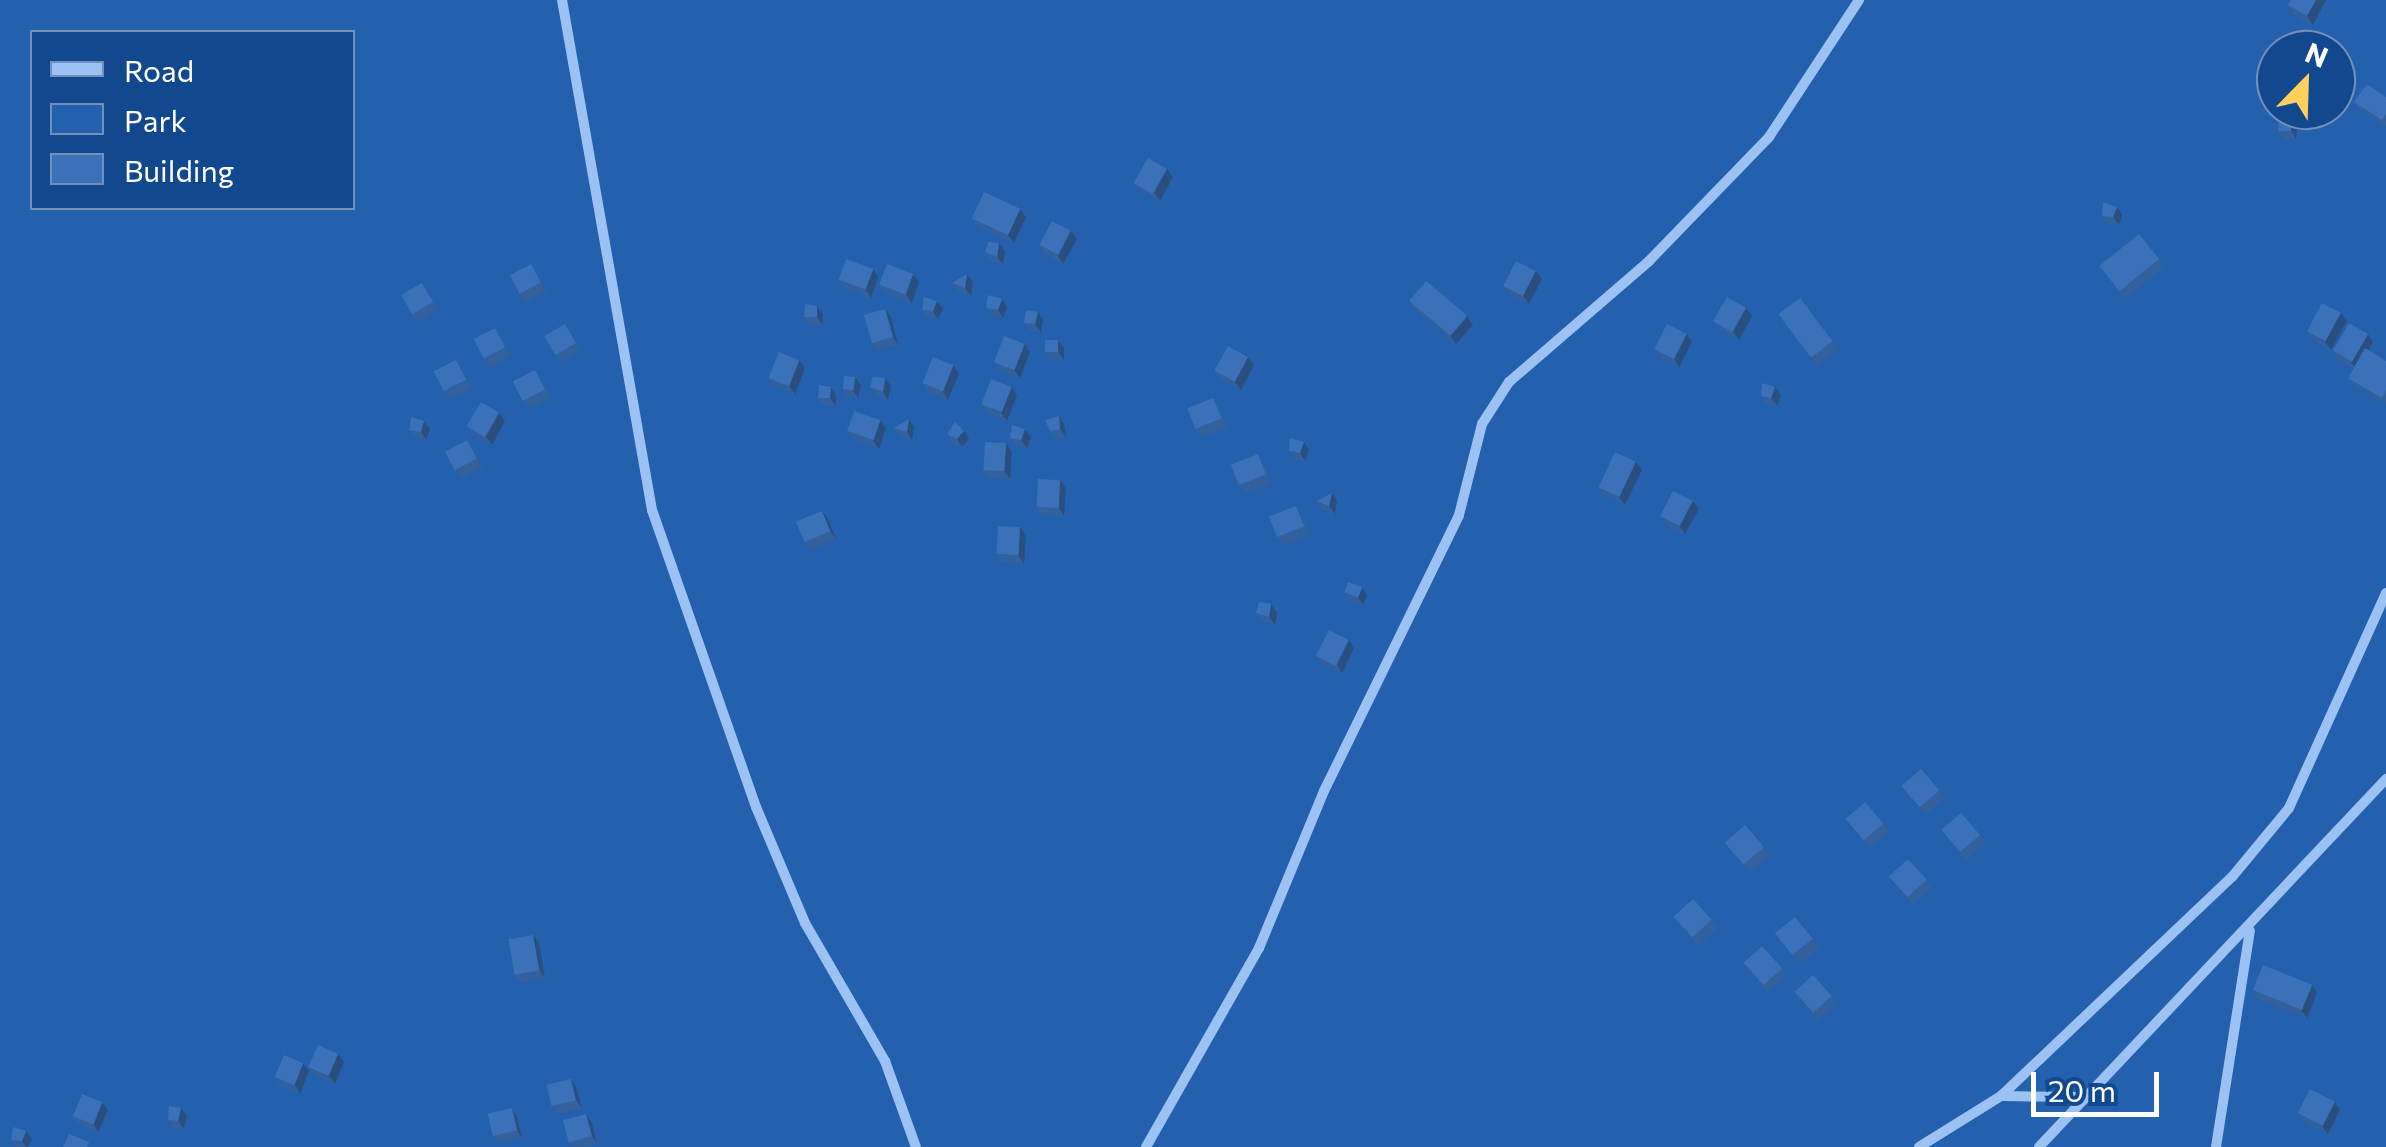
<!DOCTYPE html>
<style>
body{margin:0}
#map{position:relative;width:2386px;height:1147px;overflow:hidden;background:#12488e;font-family:Commissioner,sans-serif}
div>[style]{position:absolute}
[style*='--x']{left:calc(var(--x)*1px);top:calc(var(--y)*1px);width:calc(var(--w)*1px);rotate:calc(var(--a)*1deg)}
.green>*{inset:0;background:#2361ae}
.minor>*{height:10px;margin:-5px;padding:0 5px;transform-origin:5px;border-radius:5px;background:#9bc2f2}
.wall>*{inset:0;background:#32619e;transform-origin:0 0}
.shaded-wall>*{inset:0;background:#294f81}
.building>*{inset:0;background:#3a71b8;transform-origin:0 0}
span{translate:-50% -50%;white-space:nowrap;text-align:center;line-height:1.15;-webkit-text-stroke:8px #12488e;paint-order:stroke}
.legend{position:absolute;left:30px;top:30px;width:325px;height:180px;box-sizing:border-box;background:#12488e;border:2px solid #7191bb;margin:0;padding:12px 18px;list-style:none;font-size:30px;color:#fff}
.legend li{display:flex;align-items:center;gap:20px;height:50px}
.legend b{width:50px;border:2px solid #7191bb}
.north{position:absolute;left:2256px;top:30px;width:100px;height:100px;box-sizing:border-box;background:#12488e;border:2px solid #7191bb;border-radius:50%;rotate:23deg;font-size:28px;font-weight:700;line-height:40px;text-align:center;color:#fff}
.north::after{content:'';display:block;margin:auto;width:35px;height:45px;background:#ffd05c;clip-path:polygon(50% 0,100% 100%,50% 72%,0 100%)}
.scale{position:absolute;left:2031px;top:1072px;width:128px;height:45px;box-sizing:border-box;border:5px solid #fff;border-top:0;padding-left:12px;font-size:30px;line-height:35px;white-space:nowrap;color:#fff;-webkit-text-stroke:8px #12488e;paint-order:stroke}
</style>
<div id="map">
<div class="green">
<div style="clip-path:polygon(evenodd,0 0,2386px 0,2386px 1147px,0 1147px,0 0,32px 32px,352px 32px,352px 208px,32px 208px,32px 32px,0 0,2276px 50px,2336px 50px,2336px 110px,2276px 110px,2276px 50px)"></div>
</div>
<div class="minor">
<div style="--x:562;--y:0;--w:518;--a:79.99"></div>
<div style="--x:652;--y:510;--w:315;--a:70.7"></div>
<div style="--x:756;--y:807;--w:126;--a:67.1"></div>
<div style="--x:805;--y:923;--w:160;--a:59.9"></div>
<div style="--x:885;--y:1061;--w:91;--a:70.2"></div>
<div style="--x:2001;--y:1096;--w:318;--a:-43.5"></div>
<div style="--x:2232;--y:877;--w:89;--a:-50.4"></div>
<div style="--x:2289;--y:808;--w:236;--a:-65.7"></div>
<div style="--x:1146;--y:1147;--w:229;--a:-60.4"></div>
<div style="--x:1259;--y:948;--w:170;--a:-67.5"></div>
<div style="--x:1324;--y:791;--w:307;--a:-63.9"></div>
<div style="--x:1459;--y:515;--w:94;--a:-75.8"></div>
<div style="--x:1482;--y:424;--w:50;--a:-57.3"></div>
<div style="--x:1509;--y:382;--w:185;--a:-40.8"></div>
<div style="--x:1649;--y:261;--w:173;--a:-45.9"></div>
<div style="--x:1769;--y:137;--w:164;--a:-56.7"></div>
<div style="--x:1919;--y:1147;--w:97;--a:-31.9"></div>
<div style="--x:2001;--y:1096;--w:88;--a:0.7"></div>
<div style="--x:2039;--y:1147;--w:506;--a:-46.68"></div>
<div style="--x:2216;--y:1147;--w:219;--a:-81.1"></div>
</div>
<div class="wall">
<div style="clip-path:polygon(2326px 0,2313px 25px,2294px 14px,2288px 5px)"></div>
<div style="clip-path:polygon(2386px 97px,2386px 127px,2360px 110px,2354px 102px)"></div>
<div style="clip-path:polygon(2297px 128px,2296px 139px,2284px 139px,2278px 131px)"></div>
<div style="clip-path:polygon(1167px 169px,1173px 177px,1160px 201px,1140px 191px,1134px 183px)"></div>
<div style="clip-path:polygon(1020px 209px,1026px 217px,1014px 243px,977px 226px,972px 218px)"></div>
<div style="clip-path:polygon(2122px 215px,2119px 225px,2108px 224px,2102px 216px)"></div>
<div style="clip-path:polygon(1071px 231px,1077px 239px,1063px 264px,1044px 253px,1039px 245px)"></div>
<div style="left:2139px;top:234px;width:42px;height:51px;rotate:52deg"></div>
<div style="clip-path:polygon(999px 243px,1005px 251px,1003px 265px,990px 260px,985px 252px)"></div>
<div style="clip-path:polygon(531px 264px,547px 291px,526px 303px,520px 295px)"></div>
<div style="clip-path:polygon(1536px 271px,1542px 279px,1529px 304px,1509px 294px,1504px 286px)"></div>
<div style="clip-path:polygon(913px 274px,919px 282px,912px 303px,885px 293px,879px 285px)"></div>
<div style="clip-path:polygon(967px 274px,973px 282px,971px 296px,958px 291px,952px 283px)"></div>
<div style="clip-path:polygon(878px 277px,871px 298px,844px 288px,838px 280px)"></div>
<div style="clip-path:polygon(422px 283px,438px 310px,417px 322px,411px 314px)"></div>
<div style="left:1800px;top:298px;width:64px;height:27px;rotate:53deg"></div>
<div style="clip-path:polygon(1409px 301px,1467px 316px,1473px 325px,1456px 344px,1414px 309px)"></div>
<div style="clip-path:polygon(1007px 307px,1003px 318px,992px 316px,986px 308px)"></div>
<div style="clip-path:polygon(885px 309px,891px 317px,898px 345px,877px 350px,872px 342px)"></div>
<div style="clip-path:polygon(943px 309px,938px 319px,928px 318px,922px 310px)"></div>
<div style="clip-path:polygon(823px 314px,822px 325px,810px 325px,804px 317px)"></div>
<div style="clip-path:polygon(1752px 316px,1739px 340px,1720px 330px,1714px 322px)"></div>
<div style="clip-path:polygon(1043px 320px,1041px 332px,1030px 331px,1024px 323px)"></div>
<div style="clip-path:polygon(2347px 321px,2331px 350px,2312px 339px,2306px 331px)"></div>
<div style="clip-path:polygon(565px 324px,581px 351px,560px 362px,555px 354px)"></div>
<div style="clip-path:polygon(1687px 334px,1692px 342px,1679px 367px,1660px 357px,1654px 349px)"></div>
<div style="clip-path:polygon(2368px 334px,2373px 342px,2368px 350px,2386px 361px,2386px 404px,2354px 386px,2348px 378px,2353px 368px,2339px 360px,2333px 351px)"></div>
<div style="clip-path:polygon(500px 336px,511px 356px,490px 367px,484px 359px)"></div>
<div style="clip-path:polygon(1025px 344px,1030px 352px,1020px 378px,999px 370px,994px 362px)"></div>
<div style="clip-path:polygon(1064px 348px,1064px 360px,1051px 360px,1045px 352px)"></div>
<div style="clip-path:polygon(456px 360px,472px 388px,450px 399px,445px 391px)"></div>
<div style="clip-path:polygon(799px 360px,805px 368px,795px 394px,774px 386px,768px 378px)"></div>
<div style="clip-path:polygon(953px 365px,959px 374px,948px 400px,928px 392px,922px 383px)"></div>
<div style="clip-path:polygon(1254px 365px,1241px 390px,1221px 379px,1216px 371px)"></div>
<div style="clip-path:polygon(540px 378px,551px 398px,529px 409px,524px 401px)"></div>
<div style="clip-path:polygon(885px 378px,891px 386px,888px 400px,876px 395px,870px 387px)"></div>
<div style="clip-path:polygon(861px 385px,858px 398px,848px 397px,842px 389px)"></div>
<div style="clip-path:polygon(1012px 387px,1017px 395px,1007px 421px,987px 413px,981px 404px)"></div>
<div style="clip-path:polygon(836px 395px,836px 406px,823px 406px,818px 398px)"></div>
<div style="clip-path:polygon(1781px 395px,1777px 406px,1766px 404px,1761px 396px)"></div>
<div style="clip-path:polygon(1213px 398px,1218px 406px,1227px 427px,1201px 438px,1195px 430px)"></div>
<div style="clip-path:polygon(499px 413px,505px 421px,492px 445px,472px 434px,467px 426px)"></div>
<div style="clip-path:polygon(1059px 416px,1064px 424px,1066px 437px,1055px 440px,1050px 431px)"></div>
<div style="clip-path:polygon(909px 419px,914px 427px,912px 440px,899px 436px,894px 428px)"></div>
<div style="clip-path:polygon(424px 421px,430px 429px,426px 440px,415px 438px,409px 430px)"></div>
<div style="clip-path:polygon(886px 428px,879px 449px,853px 439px,847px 431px)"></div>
<div style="clip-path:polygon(1025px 429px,1031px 437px,1027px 448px,1016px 446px,1010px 438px)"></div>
<div style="clip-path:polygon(947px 434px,969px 439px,962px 447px,952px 442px)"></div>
<div style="clip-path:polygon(472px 448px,483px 467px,462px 479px,457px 470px)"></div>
<div style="clip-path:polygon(1309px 450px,1305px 461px,1294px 459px,1289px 451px)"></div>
<div style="clip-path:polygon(1012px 452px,1010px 479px,988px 478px,982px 470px)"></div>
<div style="clip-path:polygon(1263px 463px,1272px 483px,1246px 493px,1240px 485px)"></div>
<div style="clip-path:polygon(1642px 470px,1625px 505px,1604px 495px,1598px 487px)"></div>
<div style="clip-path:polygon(1060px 480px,1066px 488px,1064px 516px,1042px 515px,1036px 507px)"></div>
<div style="clip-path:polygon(1332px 493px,1337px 501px,1335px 514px,1322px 510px,1317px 501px)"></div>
<div style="clip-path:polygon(1699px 509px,1685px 534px,1666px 524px,1660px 516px)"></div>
<div style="clip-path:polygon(822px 511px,828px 519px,836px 539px,811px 550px,805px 542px)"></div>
<div style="clip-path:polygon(1301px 514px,1310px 535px,1284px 546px,1278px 537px)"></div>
<div style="clip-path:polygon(1026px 536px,1024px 564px,1002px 562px,996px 554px)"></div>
<div style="clip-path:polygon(1345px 593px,1367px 595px,1363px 605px,1350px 601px)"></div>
<div style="clip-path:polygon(1256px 613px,1277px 613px,1275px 625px,1262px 621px)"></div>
<div style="clip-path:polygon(1354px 648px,1342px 673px,1322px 664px,1317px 656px)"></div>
<div style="clip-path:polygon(1901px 786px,1939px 790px,1945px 798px,1925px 815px)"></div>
<div style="clip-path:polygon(1845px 818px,1883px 823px,1889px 831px,1870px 848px)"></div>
<div style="clip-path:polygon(1941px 830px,1980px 835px,1986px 843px,1966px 860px)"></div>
<div style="clip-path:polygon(1725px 843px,1764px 847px,1769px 855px,1750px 873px)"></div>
<div style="clip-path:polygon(1888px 875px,1927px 880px,1932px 888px,1913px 905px)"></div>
<div style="clip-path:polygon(1673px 916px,1712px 920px,1717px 928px,1698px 946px)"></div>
<div style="clip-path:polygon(1775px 934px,1813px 939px,1819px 947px,1800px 964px)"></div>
<div style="clip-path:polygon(539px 943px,545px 978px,520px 983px,514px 975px)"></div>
<div style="clip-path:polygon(1743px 963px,1782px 968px,1787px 976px,1767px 992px)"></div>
<div style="clip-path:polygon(2312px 985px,2317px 993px,2307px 1018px,2258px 999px,2252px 990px)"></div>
<div style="clip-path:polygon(1794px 992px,1832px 996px,1837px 1004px,1818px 1021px)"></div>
<div style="clip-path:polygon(338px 1054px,344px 1062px,335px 1084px,314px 1075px,309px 1067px)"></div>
<div style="clip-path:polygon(303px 1063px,309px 1071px,300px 1094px,280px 1085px,274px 1077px)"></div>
<div style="clip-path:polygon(576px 1087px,582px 1108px,558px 1114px,552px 1106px)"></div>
<div style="clip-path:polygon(102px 1102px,108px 1110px,98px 1132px,78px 1124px,72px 1116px)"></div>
<div style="clip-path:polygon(2335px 1102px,2340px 1110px,2328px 1134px,2303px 1121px,2297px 1113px)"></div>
<div style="clip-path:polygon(187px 1116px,184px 1129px,173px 1128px,168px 1120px)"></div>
<div style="clip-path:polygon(517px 1117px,522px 1138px,498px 1144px,493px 1135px)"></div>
<div style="clip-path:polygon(592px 1123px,597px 1144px,583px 1147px,573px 1147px,568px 1141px)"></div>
<div style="clip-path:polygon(26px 1131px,32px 1139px,28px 1147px,16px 1147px,11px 1140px)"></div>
</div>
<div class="shaded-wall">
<div style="clip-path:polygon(2316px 0,2326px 0,2313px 25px,2307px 16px)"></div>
<div style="clip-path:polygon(2287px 40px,2293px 48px,2292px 50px,2285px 50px)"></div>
<div style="clip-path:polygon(2336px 59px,2340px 65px,2338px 79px,2336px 75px)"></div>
<div style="clip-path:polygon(2291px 120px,2297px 128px,2296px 139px,2291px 131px)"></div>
<div style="clip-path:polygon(1167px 169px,1173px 177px,1160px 201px,1154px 193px)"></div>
<div style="clip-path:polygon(2117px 207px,2122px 215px,2119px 225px,2113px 217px)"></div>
<div style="clip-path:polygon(1020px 209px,1026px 217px,1014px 243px,1008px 235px)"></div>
<div style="clip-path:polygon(1071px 231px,1077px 239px,1063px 264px,1058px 256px)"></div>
<div style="clip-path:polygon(999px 243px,1005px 251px,1003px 265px,997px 257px)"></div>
<div style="clip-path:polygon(873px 269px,878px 277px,871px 298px,865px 289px)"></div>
<div style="clip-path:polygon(1536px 271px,1542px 279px,1529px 304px,1523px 296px)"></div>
<div style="clip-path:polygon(913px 274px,919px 282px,912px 303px,906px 295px)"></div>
<div style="clip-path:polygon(967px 274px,973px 282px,971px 296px,965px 288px)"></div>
<div style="clip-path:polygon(1002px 299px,1007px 307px,1003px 318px,998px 310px)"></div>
<div style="clip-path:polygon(937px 301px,943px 309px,938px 319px,933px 311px)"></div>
<div style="clip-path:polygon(817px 306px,823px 314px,822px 325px,817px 317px)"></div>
<div style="clip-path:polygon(1746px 308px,1752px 316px,1739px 340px,1733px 332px)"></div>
<div style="clip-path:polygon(885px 309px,891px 317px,898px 345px,893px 337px)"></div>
<div style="clip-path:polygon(1038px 312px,1043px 320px,1041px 332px,1035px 324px)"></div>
<div style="clip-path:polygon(2341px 313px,2347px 321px,2331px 350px,2325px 342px)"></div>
<div style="clip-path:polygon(1467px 316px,1473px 325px,1456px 344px,1450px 336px)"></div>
<div style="clip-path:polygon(1687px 334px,1692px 342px,1679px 367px,1674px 359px)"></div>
<div style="clip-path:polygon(2368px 334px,2373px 342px,2357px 370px,2351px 362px)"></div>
<div style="clip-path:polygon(1058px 340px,1064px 348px,1064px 360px,1058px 352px)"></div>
<div style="clip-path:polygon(1025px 344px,1030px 352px,1020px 378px,1014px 370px)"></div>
<div style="clip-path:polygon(1248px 357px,1254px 365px,1241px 390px,1235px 382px)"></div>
<div style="clip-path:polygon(799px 360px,805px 368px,795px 394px,789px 386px)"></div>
<div style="clip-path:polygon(953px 365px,959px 374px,948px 400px,943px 392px)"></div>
<div style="clip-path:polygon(855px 377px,861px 385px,858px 398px,853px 390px)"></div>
<div style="clip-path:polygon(885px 378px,891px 386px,888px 400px,883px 392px)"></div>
<div style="clip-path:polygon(831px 387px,836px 395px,836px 406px,830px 398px)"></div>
<div style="clip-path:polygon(1012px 387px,1017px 395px,1007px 421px,1001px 413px)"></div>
<div style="clip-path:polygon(1775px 387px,1781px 395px,1777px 406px,1771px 398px)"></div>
<div style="clip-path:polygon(499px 413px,505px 421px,492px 445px,486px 437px)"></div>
<div style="clip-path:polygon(1059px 416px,1064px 424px,1066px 437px,1060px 429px)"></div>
<div style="clip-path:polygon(909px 419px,914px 427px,912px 440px,907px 432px)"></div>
<div style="clip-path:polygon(880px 420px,886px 428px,879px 449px,873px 441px)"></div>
<div style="clip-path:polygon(424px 421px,430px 429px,426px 440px,421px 432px)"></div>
<div style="clip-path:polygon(1025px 429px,1031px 437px,1027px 448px,1021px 440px)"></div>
<div style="clip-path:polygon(964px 431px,969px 439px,962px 447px,957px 439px)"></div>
<div style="clip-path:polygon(1304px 442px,1309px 450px,1305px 461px,1300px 453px)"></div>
<div style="clip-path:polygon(1006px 443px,1012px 452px,1010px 479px,1004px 471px)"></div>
<div style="clip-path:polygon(1636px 462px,1642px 470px,1625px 505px,1619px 497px)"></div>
<div style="clip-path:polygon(1060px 480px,1066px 488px,1064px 516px,1059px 508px)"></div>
<div style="clip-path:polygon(1332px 493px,1337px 501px,1335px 514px,1329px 506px)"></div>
<div style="clip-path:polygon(1693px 501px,1699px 509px,1685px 534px,1679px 526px)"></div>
<div style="clip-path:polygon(822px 511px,828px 519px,836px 539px,830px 531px)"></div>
<div style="clip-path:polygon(1020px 527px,1026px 536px,1024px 564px,1018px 555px)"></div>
<div style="clip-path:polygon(1362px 587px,1367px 595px,1363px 605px,1358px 597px)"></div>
<div style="clip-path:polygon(1271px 604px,1277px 613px,1275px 625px,1269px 617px)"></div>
<div style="clip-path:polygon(1349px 640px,1354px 648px,1342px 673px,1337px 665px)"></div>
<div style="clip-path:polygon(533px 935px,539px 943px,545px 978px,539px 970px)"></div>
<div style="clip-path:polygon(2312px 985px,2317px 993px,2307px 1018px,2301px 1010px)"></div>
<div style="clip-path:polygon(338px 1054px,344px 1062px,335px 1084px,329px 1076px)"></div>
<div style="clip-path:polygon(303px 1063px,309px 1071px,300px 1094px,295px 1085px)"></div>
<div style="clip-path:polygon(571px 1079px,576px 1087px,582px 1108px,576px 1100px)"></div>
<div style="clip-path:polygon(102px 1102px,108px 1110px,98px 1132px,93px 1124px)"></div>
<div style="clip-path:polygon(2335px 1102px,2340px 1110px,2328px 1134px,2322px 1126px)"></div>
<div style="clip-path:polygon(181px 1108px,187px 1116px,184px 1129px,178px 1121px)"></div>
<div style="clip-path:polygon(512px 1108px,517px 1117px,522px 1138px,517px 1130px)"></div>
<div style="clip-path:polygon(586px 1114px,592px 1123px,597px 1144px,592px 1136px)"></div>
<div style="clip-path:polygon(26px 1131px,32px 1139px,28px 1147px,26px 1147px,22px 1141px)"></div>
</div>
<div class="building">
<div style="clip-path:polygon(2291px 0,2316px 0,2307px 16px,2288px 5px)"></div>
<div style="clip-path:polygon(2275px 39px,2287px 40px,2285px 50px,2274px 51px)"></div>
<div style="clip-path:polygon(2367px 84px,2386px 97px,2386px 114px,2382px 120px,2354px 102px)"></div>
<div style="clip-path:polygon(2279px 118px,2291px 120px,2291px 131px,2278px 131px)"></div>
<div style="left:1148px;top:158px;width:22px;height:29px;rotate:30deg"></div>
<div style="left:984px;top:192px;width:40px;height:29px;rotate:25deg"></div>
<div style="clip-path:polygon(2103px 202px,2117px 207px,2113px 217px,2102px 216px)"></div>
<div style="left:1052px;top:221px;width:21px;height:27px;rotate:28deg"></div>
<div style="left:2139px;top:234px;width:32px;height:51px;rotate:51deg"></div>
<div style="clip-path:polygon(988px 242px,999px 243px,997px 257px,985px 252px)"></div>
<div style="left:846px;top:259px;width:29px;height:22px;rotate:20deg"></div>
<div style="left:1516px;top:261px;width:22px;height:28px;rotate:27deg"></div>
<div style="left:531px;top:264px;width:21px;height:24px;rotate:62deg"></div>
<div style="left:887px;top:264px;width:28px;height:22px;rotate:21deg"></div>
<div style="clip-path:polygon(967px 274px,965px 288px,952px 283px)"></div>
<div style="left:1426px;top:281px;width:54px;height:26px;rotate:40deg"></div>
<div style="left:422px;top:283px;width:22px;height:24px;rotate:60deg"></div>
<div style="clip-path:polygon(988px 295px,1002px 299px,998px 310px,986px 308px)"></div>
<div style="clip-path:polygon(924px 297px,937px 301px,933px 311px,922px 310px)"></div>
<div style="left:1727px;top:297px;width:22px;height:28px;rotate:30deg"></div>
<div style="left:1800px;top:298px;width:54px;height:27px;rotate:53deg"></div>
<div style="left:2322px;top:303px;width:21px;height:32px;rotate:28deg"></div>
<div style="clip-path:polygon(805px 304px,817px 306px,817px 317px,804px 317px)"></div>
<div style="left:885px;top:309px;width:29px;height:22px;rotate:74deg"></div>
<div style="clip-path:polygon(1026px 310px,1038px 312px,1035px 324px,1024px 323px)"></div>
<div style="left:2349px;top:323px;width:22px;height:32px;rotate:30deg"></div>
<div style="left:565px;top:324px;width:22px;height:24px;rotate:60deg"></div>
<div style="left:1667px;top:324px;width:22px;height:28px;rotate:27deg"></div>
<div style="left:495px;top:328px;width:22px;height:24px;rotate:63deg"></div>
<div style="left:1004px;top:336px;width:22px;height:28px;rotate:21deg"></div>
<div style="left:1058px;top:340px;width:12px;height:13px;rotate:90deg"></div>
<div style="left:1228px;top:346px;width:23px;height:28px;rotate:29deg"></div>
<div style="clip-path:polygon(2365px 348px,2386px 361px,2386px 391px,2382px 398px,2348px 378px)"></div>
<div style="left:779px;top:352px;width:22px;height:28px;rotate:22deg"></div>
<div style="left:933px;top:357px;width:22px;height:28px;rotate:22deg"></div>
<div style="left:456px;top:360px;width:22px;height:25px;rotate:63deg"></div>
<div style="left:535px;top:370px;width:22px;height:25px;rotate:63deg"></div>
<div style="left:844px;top:376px;width:11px;height:13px;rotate:5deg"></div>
<div style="clip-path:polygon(873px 377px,885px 378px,883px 392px,870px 387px)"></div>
<div style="left:991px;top:379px;width:22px;height:27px;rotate:21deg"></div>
<div style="clip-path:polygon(1762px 383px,1775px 387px,1771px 398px,1761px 396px)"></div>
<div style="clip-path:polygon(819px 385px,831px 387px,830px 398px,818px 398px)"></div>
<div style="left:1213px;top:398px;width:22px;height:28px;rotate:68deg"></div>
<div style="left:481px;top:402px;width:21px;height:28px;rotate:31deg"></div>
<div style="left:854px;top:411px;width:28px;height:21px;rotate:19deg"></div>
<div style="clip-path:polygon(1059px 416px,1060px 429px,1050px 431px,1045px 420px)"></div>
<div style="clip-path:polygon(411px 417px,424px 421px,421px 432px,409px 430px)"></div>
<div style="clip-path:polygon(909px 419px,907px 432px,894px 428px)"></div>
<div style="clip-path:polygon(955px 422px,964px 431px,957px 439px,947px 434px)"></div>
<div style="clip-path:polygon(1012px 425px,1025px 429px,1021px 440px,1010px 438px)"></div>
<div style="clip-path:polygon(1290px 438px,1304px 442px,1300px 453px,1289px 451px)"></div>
<div style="left:467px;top:440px;width:21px;height:25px;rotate:62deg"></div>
<div style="left:985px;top:442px;width:21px;height:28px;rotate:3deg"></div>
<div style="left:1615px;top:452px;width:23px;height:39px;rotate:25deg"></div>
<div style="left:1258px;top:454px;width:22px;height:29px;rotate:69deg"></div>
<div style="left:1038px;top:479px;width:22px;height:28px;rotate:3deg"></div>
<div style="left:1673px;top:491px;width:22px;height:28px;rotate:27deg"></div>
<div style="clip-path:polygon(1332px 493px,1329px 506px,1317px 501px)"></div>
<div style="left:1296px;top:506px;width:22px;height:29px;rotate:69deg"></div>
<div style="left:822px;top:511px;width:22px;height:28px;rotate:68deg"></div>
<div style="left:998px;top:526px;width:22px;height:28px;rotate:3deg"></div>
<div style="left:1348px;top:582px;width:15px;height:11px;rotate:20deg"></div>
<div style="clip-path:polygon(1259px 602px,1271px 604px,1269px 617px,1256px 613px)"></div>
<div style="left:1329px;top:630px;width:22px;height:29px;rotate:27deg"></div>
<div style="left:1921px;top:769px;width:28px;height:26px;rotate:49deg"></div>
<div style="left:1865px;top:802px;width:28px;height:26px;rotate:49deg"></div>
<div style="left:1961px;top:813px;width:29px;height:26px;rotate:49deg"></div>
<div style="left:1745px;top:825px;width:29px;height:27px;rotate:49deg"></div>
<div style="left:1908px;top:859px;width:28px;height:26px;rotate:48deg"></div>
<div style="left:1693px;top:899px;width:28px;height:26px;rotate:48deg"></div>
<div style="left:1795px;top:917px;width:28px;height:26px;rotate:51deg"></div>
<div style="left:533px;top:935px;width:36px;height:25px;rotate:80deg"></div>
<div style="left:1762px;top:946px;width:30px;height:25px;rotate:48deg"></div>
<div style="left:2263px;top:965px;width:53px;height:27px;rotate:22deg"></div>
<div style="left:1813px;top:975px;width:28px;height:25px;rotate:48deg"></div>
<div style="left:318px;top:1045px;width:22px;height:24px;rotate:24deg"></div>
<div style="left:284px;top:1055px;width:21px;height:24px;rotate:23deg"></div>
<div style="left:571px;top:1079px;width:22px;height:25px;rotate:77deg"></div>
<div style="left:2310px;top:1089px;width:28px;height:27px;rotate:27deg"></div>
<div style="left:82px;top:1094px;width:22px;height:24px;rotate:22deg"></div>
<div style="clip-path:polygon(169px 1106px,181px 1108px,178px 1121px,168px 1120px)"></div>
<div style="left:512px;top:1108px;width:23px;height:25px;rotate:77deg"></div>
<div style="left:586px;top:1114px;width:23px;height:24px;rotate:75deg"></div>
<div style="clip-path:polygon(13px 1127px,26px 1131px,22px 1141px,11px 1140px)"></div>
<div style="clip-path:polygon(69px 1134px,89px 1142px,87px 1147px,63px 1147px)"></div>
</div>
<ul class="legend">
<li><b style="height:12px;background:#9bc2f2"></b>Road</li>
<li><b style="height:28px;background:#2361ae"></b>Park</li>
<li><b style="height:28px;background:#3a71b8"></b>Building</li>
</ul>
<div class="north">N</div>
<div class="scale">20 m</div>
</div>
